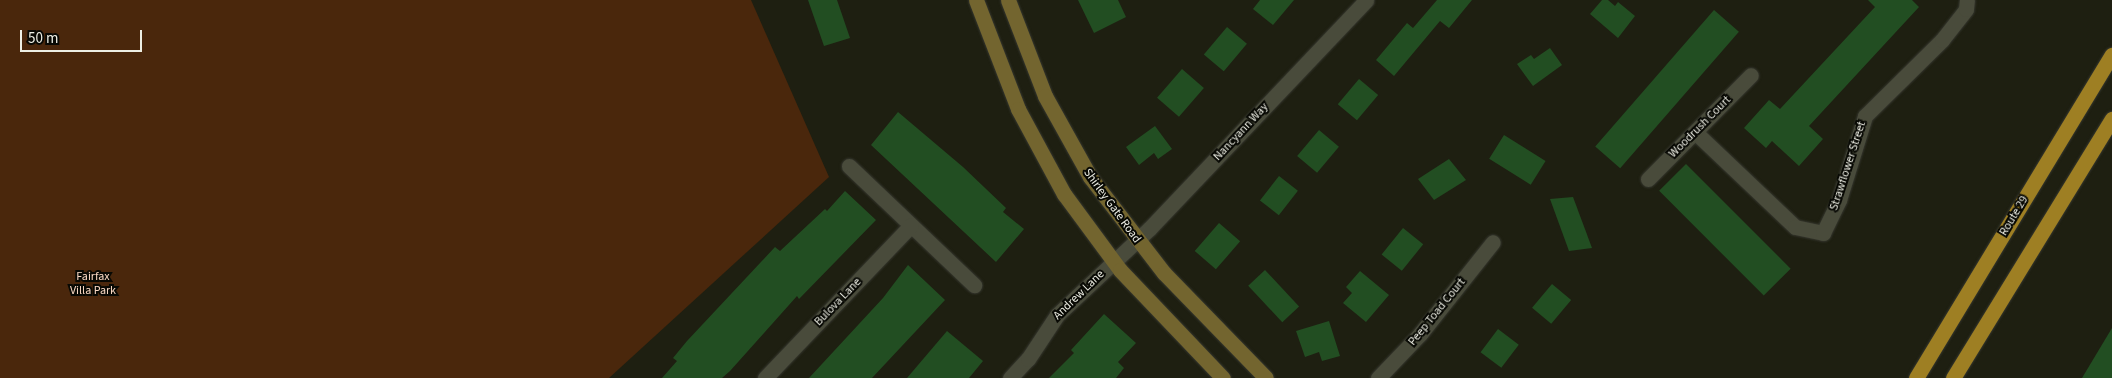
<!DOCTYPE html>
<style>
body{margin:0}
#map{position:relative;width:2112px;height:378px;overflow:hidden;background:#1e1f11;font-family:"Source Sans 3",sans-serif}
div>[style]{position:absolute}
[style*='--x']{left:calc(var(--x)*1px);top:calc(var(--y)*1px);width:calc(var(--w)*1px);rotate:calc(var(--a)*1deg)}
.green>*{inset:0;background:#4a270c}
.building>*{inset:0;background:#224e22;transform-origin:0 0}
.roads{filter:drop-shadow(0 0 1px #36372f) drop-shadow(0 0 1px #36372f)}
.minor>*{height:15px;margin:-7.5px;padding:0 7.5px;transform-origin:7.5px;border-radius:7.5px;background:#494b3b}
.secondary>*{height:15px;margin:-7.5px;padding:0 7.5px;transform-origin:7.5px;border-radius:7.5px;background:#73652f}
.primary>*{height:15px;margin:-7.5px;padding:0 7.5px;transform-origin:7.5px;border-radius:7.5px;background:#9e7f23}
span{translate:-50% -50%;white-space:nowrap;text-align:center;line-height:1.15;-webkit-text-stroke:4px #080904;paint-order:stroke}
.street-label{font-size:12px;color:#eeefe5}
.park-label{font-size:12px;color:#fad9c4}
.scale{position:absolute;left:20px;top:30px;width:122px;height:22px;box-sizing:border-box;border:2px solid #eeefe5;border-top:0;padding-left:6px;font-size:15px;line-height:18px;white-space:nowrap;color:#eeefe5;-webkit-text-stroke:4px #080904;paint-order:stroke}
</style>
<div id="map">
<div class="green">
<div style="clip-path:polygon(0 0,751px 0,829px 177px,609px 378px,0 378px)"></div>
</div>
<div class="building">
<div style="clip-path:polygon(808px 0,837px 0,850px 38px,824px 46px)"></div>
<div style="clip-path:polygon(1078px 0,1118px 0,1126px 17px,1094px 33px)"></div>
<div style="clip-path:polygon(1260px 0,1294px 0,1273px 25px,1253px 9px)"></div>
<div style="clip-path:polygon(1437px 0,1472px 0,1449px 28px,1440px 21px,1394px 76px,1376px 60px,1407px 23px,1413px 28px)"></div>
<div style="clip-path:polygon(1602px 0,1608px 0,1615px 6px,1618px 2px,1635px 16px,1618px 38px,1590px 14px)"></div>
<div style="clip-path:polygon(1868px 0,1912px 0,1919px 7px,1809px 126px,1823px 139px,1799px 166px,1772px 141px,1766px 148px,1744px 128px,1769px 100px,1780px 109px,1875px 7px)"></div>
<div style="left:1714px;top:10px;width:33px;height:181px;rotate:41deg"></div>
<div style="left:1227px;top:27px;width:26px;height:36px;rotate:40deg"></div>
<div style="clip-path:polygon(1550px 48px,1562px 65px,1533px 86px,1517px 64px,1531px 55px,1534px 59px)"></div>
<div style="left:1182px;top:69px;width:29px;height:38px;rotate:41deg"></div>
<div style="left:1359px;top:79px;width:25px;height:33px;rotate:40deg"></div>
<div style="clip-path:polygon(898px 112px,963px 167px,1006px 208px,1003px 212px,1024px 229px,996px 262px,871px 145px)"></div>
<div style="clip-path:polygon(1155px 126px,1172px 149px,1158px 159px,1154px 153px,1139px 165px,1126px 147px)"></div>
<div style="left:1319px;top:130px;width:26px;height:34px;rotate:40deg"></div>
<div style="left:1504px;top:135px;width:49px;height:28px;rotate:32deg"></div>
<div style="clip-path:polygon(1449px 159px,1466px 180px,1434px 200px,1418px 179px)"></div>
<div style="left:1686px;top:164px;width:148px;height:38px;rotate:45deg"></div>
<div style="left:1279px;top:176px;width:24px;height:31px;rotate:38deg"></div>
<div style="clip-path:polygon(845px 191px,876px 220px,799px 299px,797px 296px,730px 371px,722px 378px,662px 378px,677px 361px,673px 358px,687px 341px,775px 247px,780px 251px,825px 209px,827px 211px)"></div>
<div style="clip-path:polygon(1573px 197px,1592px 248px,1569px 251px,1550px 199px)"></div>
<div style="left:1219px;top:223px;width:28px;height:37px;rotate:41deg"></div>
<div style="left:1403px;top:228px;width:26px;height:34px;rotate:39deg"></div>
<div style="clip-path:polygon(908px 265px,945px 300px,872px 378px,809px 378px,883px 298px)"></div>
<div style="left:1265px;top:270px;width:50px;height:23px;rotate:47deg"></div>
<div style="clip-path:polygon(1360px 271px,1389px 295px,1366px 322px,1343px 303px,1352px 293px,1346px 287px)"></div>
<div style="left:1552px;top:284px;width:25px;height:31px;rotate:40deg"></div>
<div style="clip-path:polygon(1104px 314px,1136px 343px,1118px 362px,1124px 368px,1116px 378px,1049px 378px,1074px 353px,1071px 350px)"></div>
<div style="clip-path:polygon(1329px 321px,1340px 356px,1322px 361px,1319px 352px,1305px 357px,1296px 331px)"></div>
<div style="clip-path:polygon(2112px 328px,2112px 378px,2082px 378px)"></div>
<div style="left:1498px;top:329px;width:26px;height:29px;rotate:37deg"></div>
<div style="clip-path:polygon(947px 331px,983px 361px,969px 378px,907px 378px)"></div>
</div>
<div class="roads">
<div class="minor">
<div style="--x:1695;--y:132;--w:138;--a:43.5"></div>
<div style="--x:1795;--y:227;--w:29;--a:12"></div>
<div style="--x:1823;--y:233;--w:37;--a:-64"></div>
<div style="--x:1839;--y:200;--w:88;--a:-72.8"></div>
<div style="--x:1865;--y:116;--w:108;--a:-44.6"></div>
<div style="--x:1942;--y:40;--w:39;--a:-52"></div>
<div style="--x:1966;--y:9;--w:9;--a:-84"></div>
<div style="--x:849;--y:166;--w:173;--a:43.6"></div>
<div style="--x:1648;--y:179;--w:146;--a:-45.3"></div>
<div style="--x:765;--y:378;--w:211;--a:-46.3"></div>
<div style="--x:1010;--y:378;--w:26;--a:-47"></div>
<div style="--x:1028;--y:359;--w:53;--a:-56.6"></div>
<div style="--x:1057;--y:315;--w:127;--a:-43.1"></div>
<div style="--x:1150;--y:228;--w:314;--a:-46.5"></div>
<div style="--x:1378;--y:378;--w:61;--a:-46.3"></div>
<div style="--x:1420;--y:334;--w:117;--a:-51.6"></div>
</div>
<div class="secondary">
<div style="--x:976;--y:0;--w:117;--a:68.9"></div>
<div style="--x:1018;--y:109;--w:97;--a:61.6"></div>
<div style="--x:1064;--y:194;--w:94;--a:53.6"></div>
<div style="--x:1120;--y:270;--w:149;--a:46.4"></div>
<div style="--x:1008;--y:0;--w:103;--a:68.9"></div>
<div style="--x:1045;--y:96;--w:93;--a:60.9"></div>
<div style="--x:1090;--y:177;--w:121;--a:52.4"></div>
<div style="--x:1164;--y:273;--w:146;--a:45.8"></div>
</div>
<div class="primary">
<div style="--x:1916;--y:378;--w:378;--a:-58.8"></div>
<div style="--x:1953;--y:378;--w:304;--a:-58.5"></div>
</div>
</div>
<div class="street-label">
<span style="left:1700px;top:127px;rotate:-45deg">Woodrush Court</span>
<span style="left:1241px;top:132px;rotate:-47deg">Nancyann Way</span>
<span style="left:1848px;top:166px;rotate:-72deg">Strawflower Street</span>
<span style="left:1112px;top:206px;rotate:54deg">Shirley Gate Road</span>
<span style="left:2014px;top:216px;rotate:-59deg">Route 29</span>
<span style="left:1079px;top:295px;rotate:-44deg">Andrew Lane</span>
<span style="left:838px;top:302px;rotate:-46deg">Bulova Lane</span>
<span style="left:1437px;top:312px;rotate:-51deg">Peep Toad Court</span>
</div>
<div class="park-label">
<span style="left:93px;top:284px">Fairfax<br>Villa Park</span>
</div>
<div class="scale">50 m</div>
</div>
